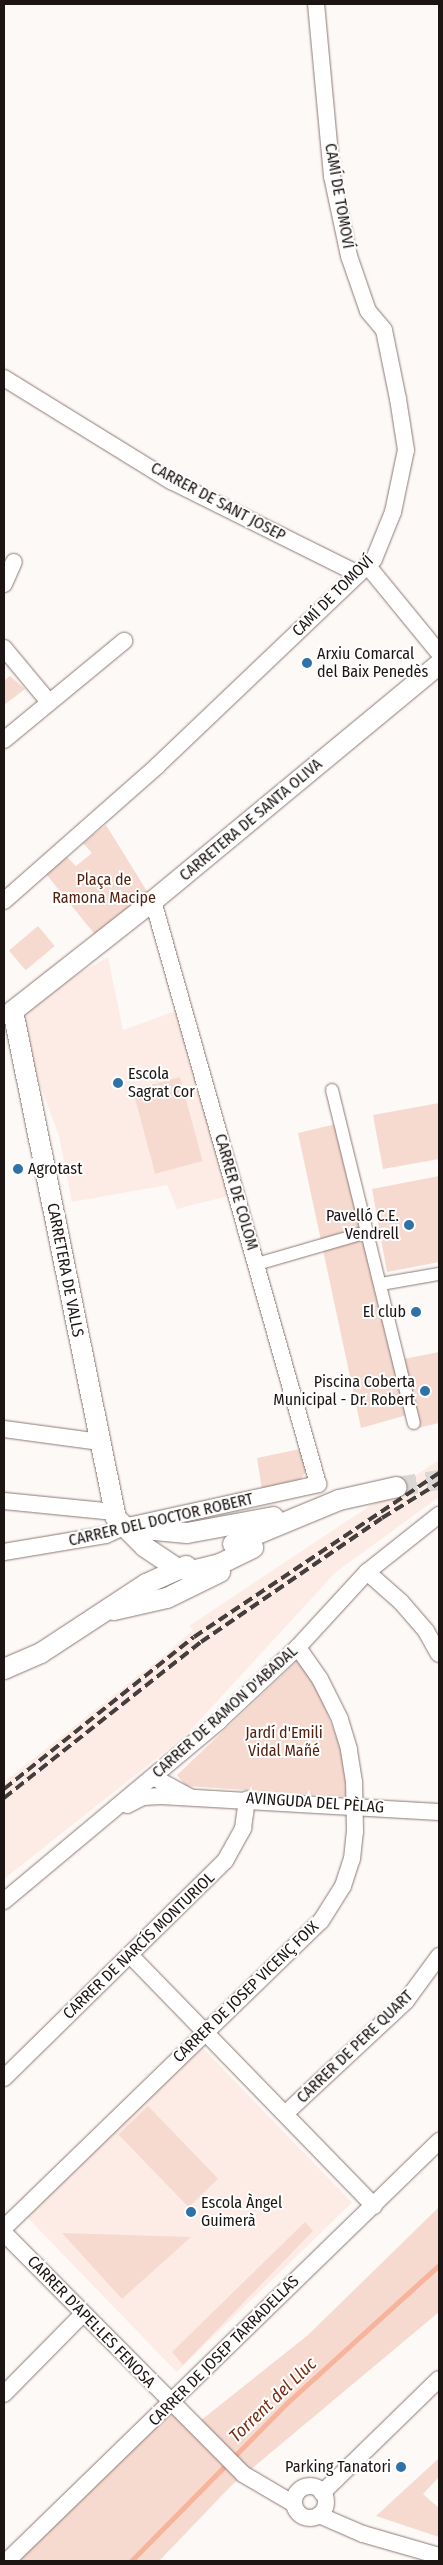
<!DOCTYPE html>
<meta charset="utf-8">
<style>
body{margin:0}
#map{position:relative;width:443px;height:2565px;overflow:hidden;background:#fdf9f7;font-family:"Fira Sans Condensed",sans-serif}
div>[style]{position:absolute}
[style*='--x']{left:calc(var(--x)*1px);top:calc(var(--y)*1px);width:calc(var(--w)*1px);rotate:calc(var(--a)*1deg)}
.built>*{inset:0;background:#fdece6;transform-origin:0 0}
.green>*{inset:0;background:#f6dad0;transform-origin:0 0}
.stream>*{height:5px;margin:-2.5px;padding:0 2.5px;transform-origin:2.5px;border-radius:2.5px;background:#f8b39b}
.tertiary-tunnel>*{height:20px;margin-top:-10px;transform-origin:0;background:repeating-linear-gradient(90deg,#dbd7d5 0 20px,transparent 0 30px)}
.roads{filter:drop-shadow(0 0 1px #8b7973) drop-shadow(0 0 1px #8b7973)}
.pedestrian>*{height:12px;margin:-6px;padding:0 6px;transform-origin:6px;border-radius:6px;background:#fff}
.minor>*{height:16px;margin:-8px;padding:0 8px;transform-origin:8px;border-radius:8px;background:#fff}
.minor>.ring{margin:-8px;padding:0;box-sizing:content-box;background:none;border:16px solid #fff;border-radius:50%}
.tertiary>*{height:20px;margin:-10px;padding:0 10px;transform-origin:10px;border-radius:10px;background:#fff}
.rail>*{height:4px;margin-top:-2px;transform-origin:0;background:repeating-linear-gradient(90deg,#443e3c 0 10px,transparent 0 15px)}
.dots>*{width:14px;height:14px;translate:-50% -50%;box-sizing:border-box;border:2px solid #fff;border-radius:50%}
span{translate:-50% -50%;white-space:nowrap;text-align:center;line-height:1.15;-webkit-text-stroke:4px #fff;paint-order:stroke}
.street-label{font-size:16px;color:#1c1513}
.poi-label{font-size:16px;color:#1c1513}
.left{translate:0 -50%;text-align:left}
.right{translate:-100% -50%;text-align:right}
.park-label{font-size:16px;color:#55200d}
.water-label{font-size:18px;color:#792f13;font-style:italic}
.frame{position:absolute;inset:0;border:5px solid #1c1513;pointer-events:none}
</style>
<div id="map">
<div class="built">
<div style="clip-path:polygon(108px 957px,123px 1030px,178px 1010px,228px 1196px,177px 1209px,167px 1185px,72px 1202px,59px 1136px,13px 1011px)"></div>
<div style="clip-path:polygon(439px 1460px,439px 1497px,336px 1572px,186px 1735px,4px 1879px,4px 1782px,167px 1653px,193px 1630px,189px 1626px)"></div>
<div style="left:200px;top:2045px;width:219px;height:244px;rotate:46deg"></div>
</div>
<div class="green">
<div style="clip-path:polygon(10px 676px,25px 689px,4px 705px,4px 681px)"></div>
<div style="clip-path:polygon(106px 825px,153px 901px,105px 947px,46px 874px,67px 857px,76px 866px,92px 853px,83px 843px)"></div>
<div style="left:38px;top:926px;width:26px;height:38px;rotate:50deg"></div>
<div style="left:180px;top:1077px;width:87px;height:49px;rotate:75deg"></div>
<div style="clip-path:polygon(439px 1103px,439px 1159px,383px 1169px,373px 1115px)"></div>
<div style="clip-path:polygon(336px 1124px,407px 1415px,361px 1428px,298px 1133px)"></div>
<div style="clip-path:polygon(439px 1176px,439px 1262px,387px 1272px,372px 1189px)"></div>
<div style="clip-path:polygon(439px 1352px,439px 1423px,418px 1428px,404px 1359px)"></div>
<div style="clip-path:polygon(300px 1449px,307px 1470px,298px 1483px,262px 1490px,257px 1458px)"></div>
<div style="clip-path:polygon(298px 1660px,315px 1681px,342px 1752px,348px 1797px,186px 1786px,177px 1775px)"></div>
<div style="left:148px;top:2106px;width:101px;height:41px;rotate:46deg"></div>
<div style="clip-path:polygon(439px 2207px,439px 2312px,231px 2486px,159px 2561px,8px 2561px,172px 2404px,195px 2425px,308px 2335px)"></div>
<div style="clip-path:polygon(305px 2222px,313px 2231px,183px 2365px,172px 2352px)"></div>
<div style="clip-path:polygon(62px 2233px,191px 2237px,122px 2299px)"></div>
<div style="clip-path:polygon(439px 2458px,439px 2477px,423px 2494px,439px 2508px,439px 2537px,376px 2516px)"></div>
</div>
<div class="stream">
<div style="--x:131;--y:2561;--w:225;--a:-45.4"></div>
<div style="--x:289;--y:2401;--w:202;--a:-42.2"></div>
</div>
<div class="tertiary-tunnel">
<div style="--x:397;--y:1487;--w:43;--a:-9.5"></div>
</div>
<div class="roads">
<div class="pedestrian">
<div style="--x:332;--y:1090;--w:343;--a:76.2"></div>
<div style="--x:257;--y:1264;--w:115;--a:-16.2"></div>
<div style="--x:381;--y:1284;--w:59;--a:-9.8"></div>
</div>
<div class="minor">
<div style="--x:4;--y:378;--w:196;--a:31.7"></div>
<div style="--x:171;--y:481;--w:209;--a:26.4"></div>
<div style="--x:367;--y:565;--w:114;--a:50.7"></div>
<div style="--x:4;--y:584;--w:24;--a:-66"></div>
<div style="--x:4;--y:648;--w:70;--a:50.2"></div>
<div style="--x:4;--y:740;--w:156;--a:-39.5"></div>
<div style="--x:4;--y:901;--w:205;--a:-41.4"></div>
<div style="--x:158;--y:765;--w:298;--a:-43.6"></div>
<div style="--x:374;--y:559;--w:51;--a:-68"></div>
<div style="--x:393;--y:512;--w:63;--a:-78.2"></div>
<div style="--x:406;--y:450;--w:52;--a:-98.9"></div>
<div style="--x:398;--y:399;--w:70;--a:-101.5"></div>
<div style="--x:384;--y:330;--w:25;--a:-130"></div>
<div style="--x:368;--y:311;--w:58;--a:-109.1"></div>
<div style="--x:349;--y:256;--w:82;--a:-102"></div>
<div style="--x:332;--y:176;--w:173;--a:-95.3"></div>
<div style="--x:4;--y:1429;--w:97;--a:7.7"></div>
<div style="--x:4;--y:1501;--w:111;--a:5.7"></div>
<div style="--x:4;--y:1552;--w:103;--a:-9.5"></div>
<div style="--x:106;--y:1535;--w:19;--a:-25"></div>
<div style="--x:123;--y:1527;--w:200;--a:-12.4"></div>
<div style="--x:318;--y:1484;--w:606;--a:-105.8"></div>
<div style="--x:367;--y:1572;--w:45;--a:41.4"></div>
<div style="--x:401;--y:1602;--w:38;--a:49"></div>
<div style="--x:426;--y:1631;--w:26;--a:61"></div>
<div style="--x:153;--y:1777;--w:42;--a:28.4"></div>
<div style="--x:127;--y:1805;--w:18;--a:-27"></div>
<div style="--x:143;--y:1797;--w:18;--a:-3"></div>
<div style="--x:161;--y:1796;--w:278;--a:3.3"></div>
<div style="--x:4;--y:1901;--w:280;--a:-39.9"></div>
<div style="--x:219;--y:1721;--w:108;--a:-43.1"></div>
<div style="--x:298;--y:1647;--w:102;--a:-47.4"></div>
<div style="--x:367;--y:1572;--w:92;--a:-38.4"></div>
<div style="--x:130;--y:1955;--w:350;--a:45.8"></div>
<div style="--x:4;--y:2078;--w:310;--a:-44.5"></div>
<div style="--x:225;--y:1861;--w:38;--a:-61"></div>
<div style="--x:243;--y:1828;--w:29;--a:-82"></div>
<div style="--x:286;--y:2113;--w:164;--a:-43"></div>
<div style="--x:406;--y:2001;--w:56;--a:-53.7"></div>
<div style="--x:4;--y:2228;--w:441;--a:-44.1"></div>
<div style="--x:321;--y:1921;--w:41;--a:-57.8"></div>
<div style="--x:343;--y:1886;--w:28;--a:-72"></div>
<div style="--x:352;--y:1859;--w:27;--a:-84"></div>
<div style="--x:355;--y:1832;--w:50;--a:-91.1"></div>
<div style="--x:354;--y:1782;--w:33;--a:-99"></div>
<div style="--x:349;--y:1749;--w:31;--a:-107"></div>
<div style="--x:340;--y:1719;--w:45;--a:-116.6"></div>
<div style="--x:320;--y:1679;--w:39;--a:-125"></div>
<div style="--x:4;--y:2233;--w:339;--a:45.2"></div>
<div style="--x:243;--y:2474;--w:59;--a:30.5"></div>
<div style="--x:4;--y:2394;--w:112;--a:-45.4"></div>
<div class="ring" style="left:294px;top:2486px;width:16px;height:16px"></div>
<div style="--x:322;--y:2493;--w:163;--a:-44.3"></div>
<div style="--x:319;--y:2515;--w:48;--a:23.4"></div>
<div style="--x:363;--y:2534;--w:79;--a:16.1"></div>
<div style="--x:7;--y:2561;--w:603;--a:-44.19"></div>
</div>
<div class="tertiary">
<div style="--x:13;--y:1011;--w:517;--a:78.52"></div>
<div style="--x:116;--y:1518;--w:41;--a:45"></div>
<div style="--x:145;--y:1547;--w:40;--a:34"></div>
<div style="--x:178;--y:1569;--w:18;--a:3"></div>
<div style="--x:196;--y:1570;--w:25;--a:-14"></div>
<div style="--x:220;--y:1564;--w:37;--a:-26"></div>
<div style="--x:13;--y:1011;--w:178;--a:-38.2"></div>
<div style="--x:153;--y:901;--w:371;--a:-39.6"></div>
<div style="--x:123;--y:1527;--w:64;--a:5.4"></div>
<div style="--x:187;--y:1533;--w:88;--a:-10.4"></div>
<div style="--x:233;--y:1544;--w:115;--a:-22.5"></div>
<div style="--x:339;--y:1500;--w:59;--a:-12.6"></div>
<div style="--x:114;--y:1610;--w:54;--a:-12.8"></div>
<div style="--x:167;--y:1598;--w:59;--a:-26.1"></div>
<div style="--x:4;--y:1669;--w:40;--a:-23.4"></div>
<div style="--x:41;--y:1653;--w:126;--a:-33.3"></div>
<div style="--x:146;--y:1584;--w:44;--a:-24.2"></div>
</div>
</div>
<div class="rail">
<div style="--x:4;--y:1789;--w:243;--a:-38.7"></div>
<div style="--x:194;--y:1637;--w:295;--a:-33.8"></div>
<div style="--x:4;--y:1798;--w:251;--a:-38.4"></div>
<div style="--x:201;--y:1642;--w:219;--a:-34.4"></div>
<div style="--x:382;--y:1518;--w:67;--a:-31.6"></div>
</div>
<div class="dots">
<div style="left:307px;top:663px;background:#2e72a7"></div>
<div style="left:118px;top:1083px;background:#2e72a7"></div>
<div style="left:18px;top:1169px;background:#2e72a7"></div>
<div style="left:409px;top:1225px;background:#2e72a7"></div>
<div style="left:416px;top:1312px;background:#2e72a7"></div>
<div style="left:425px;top:1391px;background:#2e72a7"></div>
<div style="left:191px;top:2212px;background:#2e72a7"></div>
<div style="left:401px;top:2467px;background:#2e72a7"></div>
</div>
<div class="street-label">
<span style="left:339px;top:196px;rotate:80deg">CAMÍ DE TOMOVÍ</span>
<span style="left:218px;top:502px;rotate:28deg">CARRER DE SANT JOSEP</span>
<span style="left:333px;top:596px;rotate:-45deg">CAMÍ DE TOMOVÍ</span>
<span style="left:251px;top:820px;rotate:-40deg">CARRETERA DE SANTA OLIVA</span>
<span style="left:236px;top:1192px;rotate:74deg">CARRER DE COLOM</span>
<span style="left:65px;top:1270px;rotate:79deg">CARRETERA DE VALLS</span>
<span style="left:161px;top:1520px;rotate:-13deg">CARRER DEL DOCTOR ROBERT</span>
<span style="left:225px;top:1712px;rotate:-42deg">CARRER DE RAMON D'ABADAL</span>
<span style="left:315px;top:1803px;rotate:4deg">AVINGUDA DEL PÈLAG</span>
<span style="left:139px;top:1946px;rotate:-44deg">CARRER DE NARCÍS MONTURIOL</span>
<span style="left:246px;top:1992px;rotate:-44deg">CARRER DE JOSEP VICENÇ FOIX</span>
<span style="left:355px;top:2047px;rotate:-44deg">CARRER DE PERE QUART</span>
<span style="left:91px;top:2322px;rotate:46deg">CARRER D'APEL·LES FENOSA</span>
<span style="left:224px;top:2351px;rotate:-45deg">CARRER DE JOSEP TARRADELLAS</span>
</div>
<div class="poi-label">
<span class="left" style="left:317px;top:663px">Arxiu Comarcal<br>del Baix Penedès</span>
<span class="left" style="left:128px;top:1083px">Escola<br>Sagrat Cor</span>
<span class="left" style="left:28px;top:1169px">Agrotast</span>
<span class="right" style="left:399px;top:1225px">Pavelló C.E.<br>Vendrell</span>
<span class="right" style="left:406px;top:1312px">El club</span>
<span class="right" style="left:415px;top:1391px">Piscina Coberta<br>Municipal - Dr. Robert</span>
<span class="left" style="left:201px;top:2212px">Escola Àngel<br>Guimerà</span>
<span class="right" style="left:391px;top:2467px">Parking Tanatori</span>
</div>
<div class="park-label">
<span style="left:104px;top:889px">Plaça de<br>Ramona Macipe</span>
<span style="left:284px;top:1742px">Jardí d'Emili<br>Vidal Mañé</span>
</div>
<div class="water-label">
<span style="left:273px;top:2400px;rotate:-44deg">Torrent del Lluc</span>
</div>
<div class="frame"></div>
</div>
